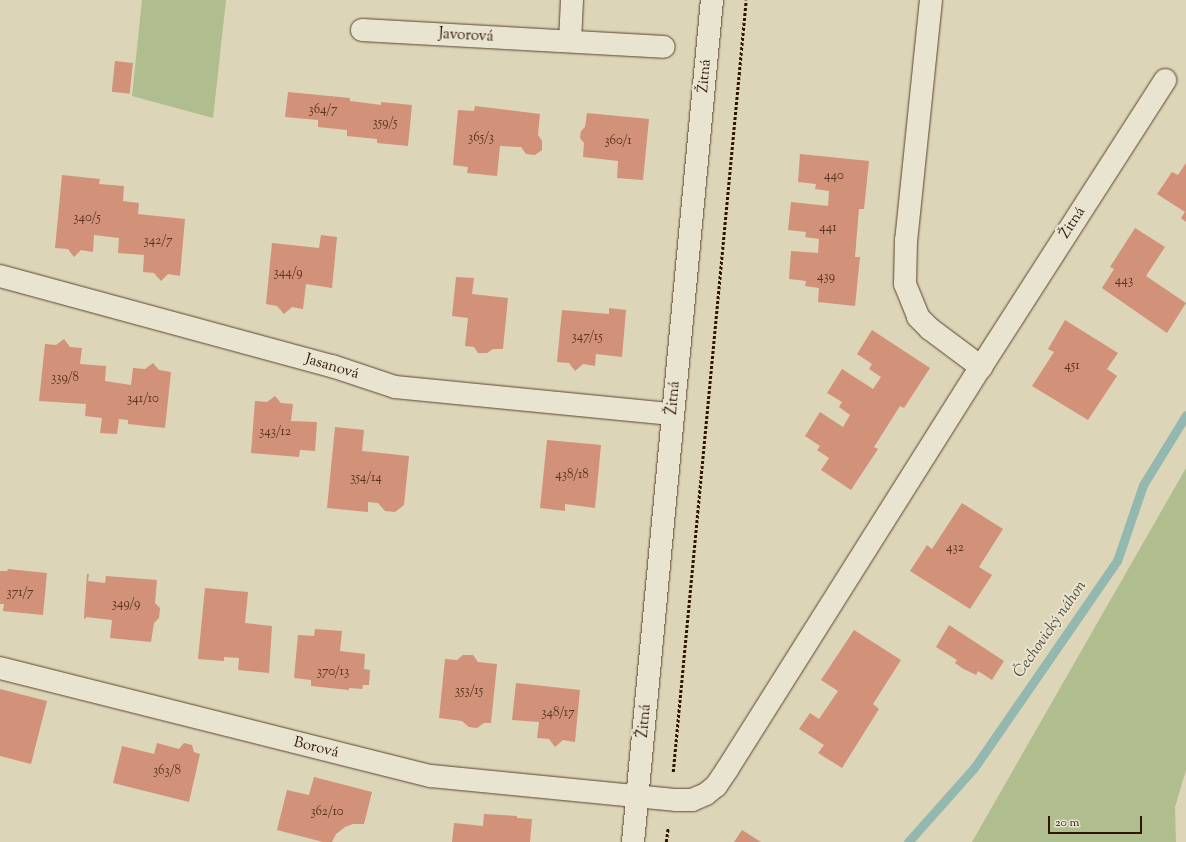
<!DOCTYPE html>
<meta charset="utf-8">
<style>
body{margin:0}
#map{position:relative;width:1186px;height:842px;overflow:hidden;background:#ddd5b7;font-family:"Sorts Mill Goudy",serif}
div>[style]{position:absolute}
[style*='--x']{left:calc(var(--x)*1px);top:calc(var(--y)*1px);width:calc(var(--w)*1px);rotate:calc(var(--a)*1deg)}
.green>*{inset:0;background:#afbd8f}
.stream>*{height:9px;margin:-4.5px;padding:0 4.5px;transform-origin:4.5px;border-radius:4.5px;background:#93b8b0}
.building>*{inset:0;background:#d29179;transform-origin:0 0}
.path>*{height:2.5px;margin-top:-1.25px;transform-origin:0;background:repeating-linear-gradient(90deg,#2f1402 0 3px,transparent 0 5px)}
.roads{filter:drop-shadow(0 0 1px #5a442f) drop-shadow(0 0 1px #5a442f)}
.minor>*{height:22px;margin:-11px;padding:0 11px;transform-origin:11px;border-radius:11px;background:#e9e4d0}
span{translate:-50% -50%;white-space:nowrap;text-align:center;line-height:1.15;-webkit-text-stroke:4px #e9e4d0;paint-order:stroke}
.number-label{font-size:13px;color:#583320}
.number-label span{-webkit-text-stroke-width:0}
.street-label{font-size:15px;color:#2f1402}
.water-label{font-size:16px;color:#524d3f;font-style:italic}
.scale{position:absolute;left:1048px;top:816px;width:94px;height:18px;box-sizing:border-box;border:2px solid #2f1402;border-top:0;padding-left:5px;font-size:12px;line-height:14px;white-space:nowrap;color:#2f1402;-webkit-text-stroke:3px #e9e4d0;paint-order:stroke}
</style>
<div id="map">
<div class="green">
<div style="clip-path:polygon(142px 0,226px 0,213px 118px,132px 96px)"></div>
<div style="clip-path:polygon(1186px 468px,1186px 770px,1175px 807px,1176px 842px,972px 842px)"></div>
</div>
<div class="stream">
<div style="--x:908;--y:842;--w:99;--a:-48.3"></div>
<div style="--x:974;--y:768;--w:252;--a:-55.4"></div>
<div style="--x:1117;--y:561;--w:80;--a:-71.1"></div>
<div style="--x:1143;--y:485;--w:82;--a:-58.4"></div>
</div>
<div class="building">
<div style="left:115px;top:61px;width:18px;height:31px;rotate:6deg"></div>
<div style="clip-path:polygon(288px 92px,350px 98px,350px 101px,381px 105px,381px 102px,412px 105px,408px 146px,377px 143px,377px 139px,347px 136px,347px 130px,318px 127px,318px 120px,285px 117px)"></div>
<div style="clip-path:polygon(475px 106px,540px 114px,538px 135px,542px 141px,542px 150px,535px 155px,526px 154px,521px 147px,500px 146px,497px 176px,467px 173px,468px 167px,453px 165px,458px 110px,474px 111px)"></div>
<div style="clip-path:polygon(587px 113px,649px 119px,643px 180px,617px 178px,618px 161px,583px 157px,584px 143px,580px 138px,581px 131px,585px 127px)"></div>
<div style="clip-path:polygon(800px 154px,869px 161px,864px 209px,859px 209px,855px 257px,860px 257px,855px 306px,818px 302px,819px 288px,805px 286px,806px 281px,789px 279px,791px 251px,818px 253px,819px 239px,805px 237px,806px 232px,788px 230px,791px 202px,828px 206px,829px 191px,815px 189px,816px 184px,798px 182px)"></div>
<div style="clip-path:polygon(1186px 163px,1186px 222px,1181px 218px,1185px 212px,1157px 194px,1172px 172px,1178px 175px)"></div>
<div style="clip-path:polygon(62px 175px,100px 179px,99px 184px,124px 186px,123px 201px,139px 203px,138px 214px,185px 219px,180px 276px,168px 274px,161px 281px,154px 273px,143px 272px,144px 255px,118px 253px,119px 238px,94px 235px,93px 252px,81px 250px,74px 257px,68px 249px,55px 248px)"></div>
<div style="clip-path:polygon(1135px 228px,1165px 247px,1146px 276px,1186px 303px,1167px 333px,1102px 288px,1114px 269px,1110px 267px)"></div>
<div style="clip-path:polygon(321px 235px,337px 237px,332px 288px,306px 284px,303px 309px,292px 307px,284px 314px,277px 306px,266px 304px,272px 243px,319px 248px)"></div>
<div style="clip-path:polygon(456px 277px,474px 278px,472px 294px,508px 298px,503px 349px,493px 349px,487px 353px,478px 353px,474px 347px,465px 346px,468px 318px,452px 316px)"></div>
<div style="clip-path:polygon(609px 308px,626px 310px,622px 357px,596px 354px,595px 366px,583px 364px,575px 371px,569px 363px,557px 362px,562px 310px,609px 314px)"></div>
<div style="clip-path:polygon(1065px 320px,1118px 353px,1107px 369px,1117px 376px,1088px 420px,1032px 386px,1054px 352px,1048px 349px)"></div>
<div style="clip-path:polygon(872px 330px,930px 368px,904px 408px,900px 406px,874px 447px,878px 449px,851px 490px,821px 470px,829px 458px,817px 450px,820px 446px,805px 436px,820px 412px,843px 427px,850px 415px,839px 407px,842px 402px,827px 393px,842px 369px,873px 389px,881px 377px,869px 369px,872px 364px,857px 354px)"></div>
<div style="clip-path:polygon(64px 339px,70px 347px,82px 348px,80px 364px,106px 366px,105px 381px,131px 385px,133px 368px,145px 369px,153px 363px,159px 370px,171px 372px,165px 428px,128px 424px,128px 420px,119px 419px,117px 434px,100px 433px,102px 418px,85px 416px,86px 404px,39px 401px,45px 344px,56px 345px)"></div>
<div style="clip-path:polygon(275px 396px,281px 403px,293px 404px,291px 421px,317px 422px,315px 451px,300px 450px,299px 457px,251px 453px,255px 401px,267px 402px)"></div>
<div style="clip-path:polygon(335px 427px,364px 430px,362px 451px,409px 456px,404px 505px,395px 512px,385px 511px,378px 503px,368px 502px,368px 512px,327px 508px)"></div>
<div style="clip-path:polygon(547px 440px,601px 445px,595px 508px,565px 504px,565px 511px,540px 508px)"></div>
<div style="clip-path:polygon(962px 503px,1003px 529px,979px 567px,992px 575px,970px 609px,910px 571px,927px 545px,932px 549px)"></div>
<div style="clip-path:polygon(8px 569px,47px 573px,43px 615px,3px 611px,4px 604px,0 604px,0 571px,7px 571px)"></div>
<div style="clip-path:polygon(87px 574px,89px 574px,88px 581px,105px 583px,106px 576px,157px 580px,155px 603px,160px 608px,159px 618px,154px 623px,151px 642px,110px 638px,112px 620px,86px 617px,86px 619px,84px 618px)"></div>
<div style="clip-path:polygon(205px 588px,248px 592px,245px 623px,272px 626px,269px 673px,238px 670px,239px 658px,224px 657px,224px 661px,198px 659px)"></div>
<div style="clip-path:polygon(949px 625px,1004px 661px,992px 680px,978px 671px,976px 675px,962px 668px,955px 663px,957px 660px,936px 647px)"></div>
<div style="clip-path:polygon(315px 629px,342px 631px,340px 651px,365px 654px,364px 669px,370px 670px,369px 685px,363px 685px,362px 689px,349px 688px,349px 690px,311px 686px,311px 680px,294px 678px,298px 635px,314px 636px)"></div>
<div style="clip-path:polygon(854px 630px,901px 660px,873px 704px,879px 709px,842px 768px,818px 753px,824px 745px,799px 729px,810px 713px,819px 719px,838px 691px,821px 680px)"></div>
<div style="clip-path:polygon(463px 655px,473px 655px,478px 662px,497px 664px,491px 723px,484px 723px,477px 728px,469px 727px,462px 721px,439px 718px,445px 659px,457px 660px)"></div>
<div style="clip-path:polygon(516px 683px,580px 690px,575px 742px,563px 740px,555px 747px,549px 739px,537px 738px,539px 722px,512px 720px)"></div>
<div style="clip-path:polygon(0 689px,47px 701px,31px 764px,0 756px)"></div>
<div style="clip-path:polygon(157px 743px,179px 749px,184px 743px,192px 745px,194px 752px,200px 754px,189px 802px,113px 783px,122px 746px,154px 754px)"></div>
<div style="clip-path:polygon(314px 777px,372px 792px,364px 824px,353px 824px,345px 827px,336px 834px,332px 842px,323px 842px,277px 830px,287px 790px,309px 795px)"></div>
<div style="clip-path:polygon(484px 814px,517px 816px,517px 818px,532px 819px,530px 842px,452px 842px,454px 823px,483px 826px)"></div>
<div style="clip-path:polygon(742px 830px,761px 842px,734px 842px)"></div>
</div>
<div class="path">
<div style="--x:673;--y:772;--w:775;--a:-84.6"></div>
<div style="--x:666;--y:842;--w:15;--a:-82"></div>
</div>
<div class="roads">
<div class="minor">
<div style="--x:931;--y:0;--w:241;--a:95.9"></div>
<div style="--x:906;--y:240;--w:44;--a:91.3"></div>
<div style="--x:905;--y:284;--w:35;--a:68"></div>
<div style="--x:918;--y:317;--w:17;--a:45"></div>
<div style="--x:930;--y:329;--w:64;--a:36.7"></div>
<div style="--x:362;--y:30;--w:302;--a:3.2"></div>
<div style="--x:570;--y:41;--w:41;--a:-87.2"></div>
<div style="--x:0;--y:276;--w:344;--a:15.2"></div>
<div style="--x:332;--y:366;--w:66;--a:18.4"></div>
<div style="--x:395;--y:387;--w:278;--a:5.6"></div>
<div style="--x:0;--y:668;--w:444;--a:14.1"></div>
<div style="--x:431;--y:776;--w:247;--a:5.6"></div>
<div style="--x:677;--y:800;--w:15;--a:0"></div>
<div style="--x:692;--y:800;--w:15;--a:-23"></div>
<div style="--x:706;--y:794;--w:13;--a:-39"></div>
<div style="--x:716;--y:786;--w:22;--a:-56"></div>
<div style="--x:728;--y:768;--w:474;--a:-57.8"></div>
<div style="--x:981;--y:367;--w:341;--a:-57.3"></div>
<div style="--x:633;--y:842;--w:846;--a:-84.64"></div>
</div>
</div>
<div class="number-label">
<span style="left:323px;top:110px">364/7</span>
<span style="left:385px;top:123px">359/5</span>
<span style="left:481px;top:138px">365/3</span>
<span style="left:618px;top:141px">360/1</span>
<span style="left:834px;top:176px">440</span>
<span style="left:87px;top:218px">340/5</span>
<span style="left:828px;top:228px">441</span>
<span style="left:158px;top:241px">342/7</span>
<span style="left:288px;top:273px">344/9</span>
<span style="left:826px;top:277px">439</span>
<span style="left:1124px;top:281px">443</span>
<span style="left:587px;top:337px">347/15</span>
<span style="left:1072px;top:366px">451</span>
<span style="left:65px;top:378px">339/8</span>
<span style="left:143px;top:399px">341/10</span>
<span style="left:275px;top:432px">343/12</span>
<span style="left:572px;top:475px">438/18</span>
<span style="left:366px;top:478px">354/14</span>
<span style="left:955px;top:548px">432</span>
<span style="left:20px;top:593px">371/7</span>
<span style="left:126px;top:604px">349/9</span>
<span style="left:333px;top:672px">370/13</span>
<span style="left:469px;top:691px">353/15</span>
<span style="left:558px;top:713px">348/17</span>
<span style="left:167px;top:771px">363/8</span>
<span style="left:327px;top:812px">362/10</span>
</div>
<div class="street-label">
<span style="left:466px;top:36px;rotate:3deg">Javorová</span>
<span style="left:705px;top:76px;rotate:-85deg">Žitná</span>
<span style="left:1073px;top:223px;rotate:-57deg">Žitná</span>
<span style="left:332px;top:367px;rotate:17deg">Jasanová</span>
<span style="left:674px;top:398px;rotate:-85deg">Žitná</span>
<span style="left:645px;top:721px;rotate:-85deg">Žitná</span>
<span style="left:316px;top:748px;rotate:14deg">Borová</span>
</div>
<div class="water-label">
<span style="left:1051px;top:630px;rotate:-55deg">Čechovický náhon</span>
</div>
<div class="scale">20 m</div>
</div>
